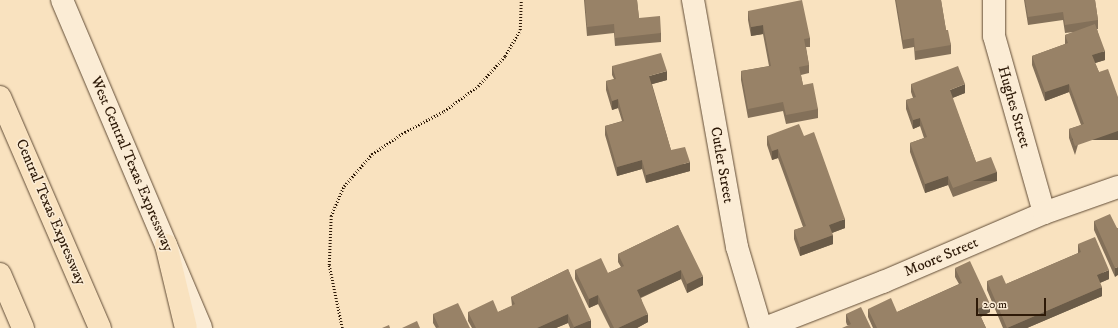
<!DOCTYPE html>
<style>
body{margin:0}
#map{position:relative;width:1118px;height:328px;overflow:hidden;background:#f9e2bf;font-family:"IM FELL DW Pica",serif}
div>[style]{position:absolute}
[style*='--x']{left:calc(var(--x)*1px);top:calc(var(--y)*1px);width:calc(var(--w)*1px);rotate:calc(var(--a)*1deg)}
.path>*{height:2.5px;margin-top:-1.25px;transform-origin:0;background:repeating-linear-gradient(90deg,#2e1a08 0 1px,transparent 0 3px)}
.roads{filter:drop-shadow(0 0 1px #614c36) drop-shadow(0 0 1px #614c36)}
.minor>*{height:22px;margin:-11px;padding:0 11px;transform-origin:11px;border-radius:11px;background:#fbecd5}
.secondary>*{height:22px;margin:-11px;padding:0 11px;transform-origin:11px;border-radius:11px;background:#fbecd5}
.motorway>*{height:22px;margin:-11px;padding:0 11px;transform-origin:11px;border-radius:11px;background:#f9e2bf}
.wall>*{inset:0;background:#837059}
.shaded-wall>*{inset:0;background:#6a5b48;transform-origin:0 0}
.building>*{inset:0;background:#988267}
span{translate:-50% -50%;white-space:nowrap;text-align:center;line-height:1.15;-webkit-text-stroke:3px #fbecd5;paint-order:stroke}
.street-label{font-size:15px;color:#2e1a08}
.scale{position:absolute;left:976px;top:298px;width:70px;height:18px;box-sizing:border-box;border:2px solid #2e1a08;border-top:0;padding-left:5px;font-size:12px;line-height:14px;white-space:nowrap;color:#2e1a08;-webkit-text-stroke:3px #fbecd5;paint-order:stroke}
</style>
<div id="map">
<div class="path">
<div style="--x:342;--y:328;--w:64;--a:-101.7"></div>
<div style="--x:329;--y:265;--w:49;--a:-87.7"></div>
<div style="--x:331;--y:216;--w:33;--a:-67"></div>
<div style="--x:344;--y:186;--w:43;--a:-48.8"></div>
<div style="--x:372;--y:154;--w:40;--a:-34"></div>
<div style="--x:405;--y:132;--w:44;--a:-28.3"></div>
<div style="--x:444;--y:111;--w:42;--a:-36.3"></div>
<div style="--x:478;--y:86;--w:40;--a:-48"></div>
<div style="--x:505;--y:56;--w:30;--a:-60"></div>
<div style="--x:520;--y:30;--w:30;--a:-88"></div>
</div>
<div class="roads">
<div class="minor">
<div style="--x:693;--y:0;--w:251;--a:79.9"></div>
<div style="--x:737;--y:247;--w:84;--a:73.5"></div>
<div style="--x:994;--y:0;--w:36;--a:90"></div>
<div style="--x:994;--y:36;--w:184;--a:74.2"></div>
<div style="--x:765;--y:328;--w:127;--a:-21.3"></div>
<div style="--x:883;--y:282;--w:175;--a:-23.2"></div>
<div style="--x:1044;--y:213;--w:78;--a:-19.4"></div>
</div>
<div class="secondary">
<div style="--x:62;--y:0;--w:356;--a:67"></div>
</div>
<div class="motorway">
<div style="--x:0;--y:97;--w:252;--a:66.6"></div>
<div style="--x:166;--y:245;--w:85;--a:76.5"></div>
<div style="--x:0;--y:274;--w:59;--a:66.9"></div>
</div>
</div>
<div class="wall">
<div style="clip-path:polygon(584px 0,637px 0,639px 18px,661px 33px,661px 42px,615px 46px,614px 33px,587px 36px)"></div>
<div style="clip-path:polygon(895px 0,941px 0,946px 30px,951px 45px,951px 54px,915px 60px,914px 47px,903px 49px)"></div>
<div style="clip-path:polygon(1024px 0,1095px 0,1098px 20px,1098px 29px,1097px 29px,1105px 60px,1095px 63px,1099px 72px,1075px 155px,1069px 138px,1069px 129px,1081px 125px,1069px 92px,1045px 101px,1032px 65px,1032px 56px,1065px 44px,1065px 35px,1074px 32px,1065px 33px,1063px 20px,1028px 25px)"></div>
<div style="clip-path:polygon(748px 11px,810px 38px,810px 47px,806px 47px,809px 65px,809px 73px,801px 75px,803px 85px,818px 109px,818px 118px,786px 124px,783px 111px,748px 118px,741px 80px,741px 71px,769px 66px,763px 34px,751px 36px,748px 20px)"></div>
<div style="clip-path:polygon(612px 66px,667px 80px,652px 84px,671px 150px,690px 171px,646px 183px,642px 169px,617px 176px,605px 135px,605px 126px,622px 121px,618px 108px,612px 110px,606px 90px,606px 81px,614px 79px,612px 75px)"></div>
<div style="clip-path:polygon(911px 84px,965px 93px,952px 98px,976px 162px,997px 181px,953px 197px,948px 185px,925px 193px,910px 152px,910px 143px,924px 138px,920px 126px,913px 129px,906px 109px,906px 100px,913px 98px,911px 92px)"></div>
<div style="clip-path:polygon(767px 136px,804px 136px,845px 228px,832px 233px,833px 244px,800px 256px,794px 239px,794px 230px,803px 227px,778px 158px,772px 160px,767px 145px)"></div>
<div style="clip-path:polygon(1094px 221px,1117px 228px,1115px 277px,1094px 230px)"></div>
<div style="clip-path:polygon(678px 225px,703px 285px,687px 293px,681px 279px,641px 298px,648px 322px,637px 328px,610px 328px,598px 304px,589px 308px,575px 279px,575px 270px,608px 273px,621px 267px,618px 262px,618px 254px)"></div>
<div style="clip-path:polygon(1078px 244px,1109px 279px,1100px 283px,1102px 296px,1027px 328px,1003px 328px,987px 290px,987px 281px,1006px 284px,1078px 253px)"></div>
<div style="clip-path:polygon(955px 268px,990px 312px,981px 317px,986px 328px,873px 328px,868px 317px,868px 309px,897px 312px,959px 284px,955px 277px)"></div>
<div style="clip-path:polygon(568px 269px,591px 328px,570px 328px,568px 323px,556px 328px,472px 328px,468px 321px,468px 312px,498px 312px,512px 306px,511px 297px)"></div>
<div style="clip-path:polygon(433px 314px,470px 328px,436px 328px,433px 323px)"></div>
<div style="clip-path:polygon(846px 314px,871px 328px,847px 325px,846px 322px)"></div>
</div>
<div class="shaded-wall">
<div style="clip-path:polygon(763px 25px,763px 34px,751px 36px,751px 27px)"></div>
<div style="clip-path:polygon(1105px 51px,1105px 60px,1092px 64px,1092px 55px)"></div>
<div style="clip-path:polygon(667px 71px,667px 80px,649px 85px,649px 76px)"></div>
<div style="clip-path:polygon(965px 84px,965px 93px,950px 99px,950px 90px)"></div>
<div style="clip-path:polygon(1069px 84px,1069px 92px,1045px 101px,1045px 92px)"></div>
<div style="clip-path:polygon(618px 99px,618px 108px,612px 110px,612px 101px)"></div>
<div style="clip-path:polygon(920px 118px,920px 126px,913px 129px,913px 120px)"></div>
<div style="left:1118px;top:131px;width:9px;height:46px;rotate:90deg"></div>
<div style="clip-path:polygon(778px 149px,778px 158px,772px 160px,772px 151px)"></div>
<div style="clip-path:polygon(642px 160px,642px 169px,617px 176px,617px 167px)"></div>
<div style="clip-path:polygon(690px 162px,690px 171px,646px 183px,646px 175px)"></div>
<div style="left:997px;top:172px;width:9px;height:47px;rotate:90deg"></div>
<div style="clip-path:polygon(948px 176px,948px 185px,925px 193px,925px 184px)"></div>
<div style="clip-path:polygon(845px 219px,845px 228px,829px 234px,829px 225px)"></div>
<div style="clip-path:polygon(833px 235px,833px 244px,800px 256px,800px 247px)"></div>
<div style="clip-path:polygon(1118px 267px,1118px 275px,1115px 277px,1115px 268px)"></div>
<div style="clip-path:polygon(681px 270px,681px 279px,637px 299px,637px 290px)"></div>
<div style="clip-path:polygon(1109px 270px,1109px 279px,1097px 284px,1097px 275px)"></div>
<div style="clip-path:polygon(703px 276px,703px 285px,687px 293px,687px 284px)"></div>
<div style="clip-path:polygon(1102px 287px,1102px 296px,1027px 328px,1007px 328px)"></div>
<div style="clip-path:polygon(598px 295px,598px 304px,589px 308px,589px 299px)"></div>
<div style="clip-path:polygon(990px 304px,990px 312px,977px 318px,977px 309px)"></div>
<div style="clip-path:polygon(568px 314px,568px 323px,556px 328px,537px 328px)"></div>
<div style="clip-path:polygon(648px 314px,648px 322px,637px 328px,618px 328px)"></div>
<div style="clip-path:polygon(591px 320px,591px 328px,574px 328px,574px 327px)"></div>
</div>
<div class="building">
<div style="clip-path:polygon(585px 0,637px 0,639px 18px,660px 16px,661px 33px,615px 38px,614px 24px,587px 27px)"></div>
<div style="clip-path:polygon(802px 0,810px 38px,804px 39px,809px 65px,799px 67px,803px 85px,813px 83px,818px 109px,786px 115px,783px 102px,748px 109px,741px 71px,771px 66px,763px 25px,751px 27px,748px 11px)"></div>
<div style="clip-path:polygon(896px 0,941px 0,946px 30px,948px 30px,951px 45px,915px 51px,914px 38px,903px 40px)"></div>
<div style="clip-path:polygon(1025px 0,1095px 0,1098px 20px,1065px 25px,1063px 12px,1028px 17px)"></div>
<div style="clip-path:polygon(1095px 24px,1105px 51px,1092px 55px,1099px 72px,1108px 69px,1118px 97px,1118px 131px,1075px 146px,1069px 129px,1084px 124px,1069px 84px,1045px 92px,1032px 56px,1068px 43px,1065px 35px)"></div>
<div style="clip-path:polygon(661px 53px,667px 71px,649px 76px,671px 150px,685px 147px,690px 162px,646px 175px,642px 160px,617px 167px,605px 126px,624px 121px,618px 99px,612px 101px,606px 81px,616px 79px,612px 66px)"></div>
<div style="clip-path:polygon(958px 66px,965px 84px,950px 90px,976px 162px,991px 157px,997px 172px,953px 188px,948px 176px,925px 184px,910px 143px,927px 137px,920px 118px,913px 120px,906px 100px,916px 97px,911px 84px)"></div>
<div style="clip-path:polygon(799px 124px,804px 136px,814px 132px,845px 219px,829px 225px,833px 235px,800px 247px,794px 230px,806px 226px,778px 149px,772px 151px,767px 136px)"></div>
<div style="clip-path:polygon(1110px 214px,1117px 228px,1118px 228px,1118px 267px,1115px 268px,1094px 221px)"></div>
<div style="clip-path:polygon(678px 225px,703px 276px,687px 284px,681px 270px,637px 290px,648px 314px,618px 328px,614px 328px,598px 295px,589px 299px,575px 270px,601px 258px,608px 273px,624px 266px,618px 254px)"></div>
<div style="clip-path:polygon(1095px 237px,1109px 270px,1097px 275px,1102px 287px,1007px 328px,987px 281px,1002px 275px,1006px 284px,1081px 252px,1078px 244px)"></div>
<div style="clip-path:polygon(970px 261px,990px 304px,977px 309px,986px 328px,877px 328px,868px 309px,891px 298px,897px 312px,962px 283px,955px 268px)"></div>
<div style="clip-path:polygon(568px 269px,591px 320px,574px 327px,568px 314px,537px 328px,476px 328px,468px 312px,493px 300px,498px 312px,515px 304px,511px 297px)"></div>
<div style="clip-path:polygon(458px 303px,470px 328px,436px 328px,439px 327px,433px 314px)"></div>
<div style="clip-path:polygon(861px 307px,871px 328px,842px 328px,851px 324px,846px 314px)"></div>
<div style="clip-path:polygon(417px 321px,420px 328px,402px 328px)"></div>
<div style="clip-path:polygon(389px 325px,390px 328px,382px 328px)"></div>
</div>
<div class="street-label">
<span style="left:1014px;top:107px;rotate:74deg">Hughes Street</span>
<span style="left:132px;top:164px;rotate:67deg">West Central Texas Expressway</span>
<span style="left:722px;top:165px;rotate:80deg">Cutler Street</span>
<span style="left:51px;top:212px;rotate:67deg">Central Texas Expressway</span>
<span style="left:941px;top:257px;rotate:-23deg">Moore Street</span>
</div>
<div class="scale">20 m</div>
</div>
